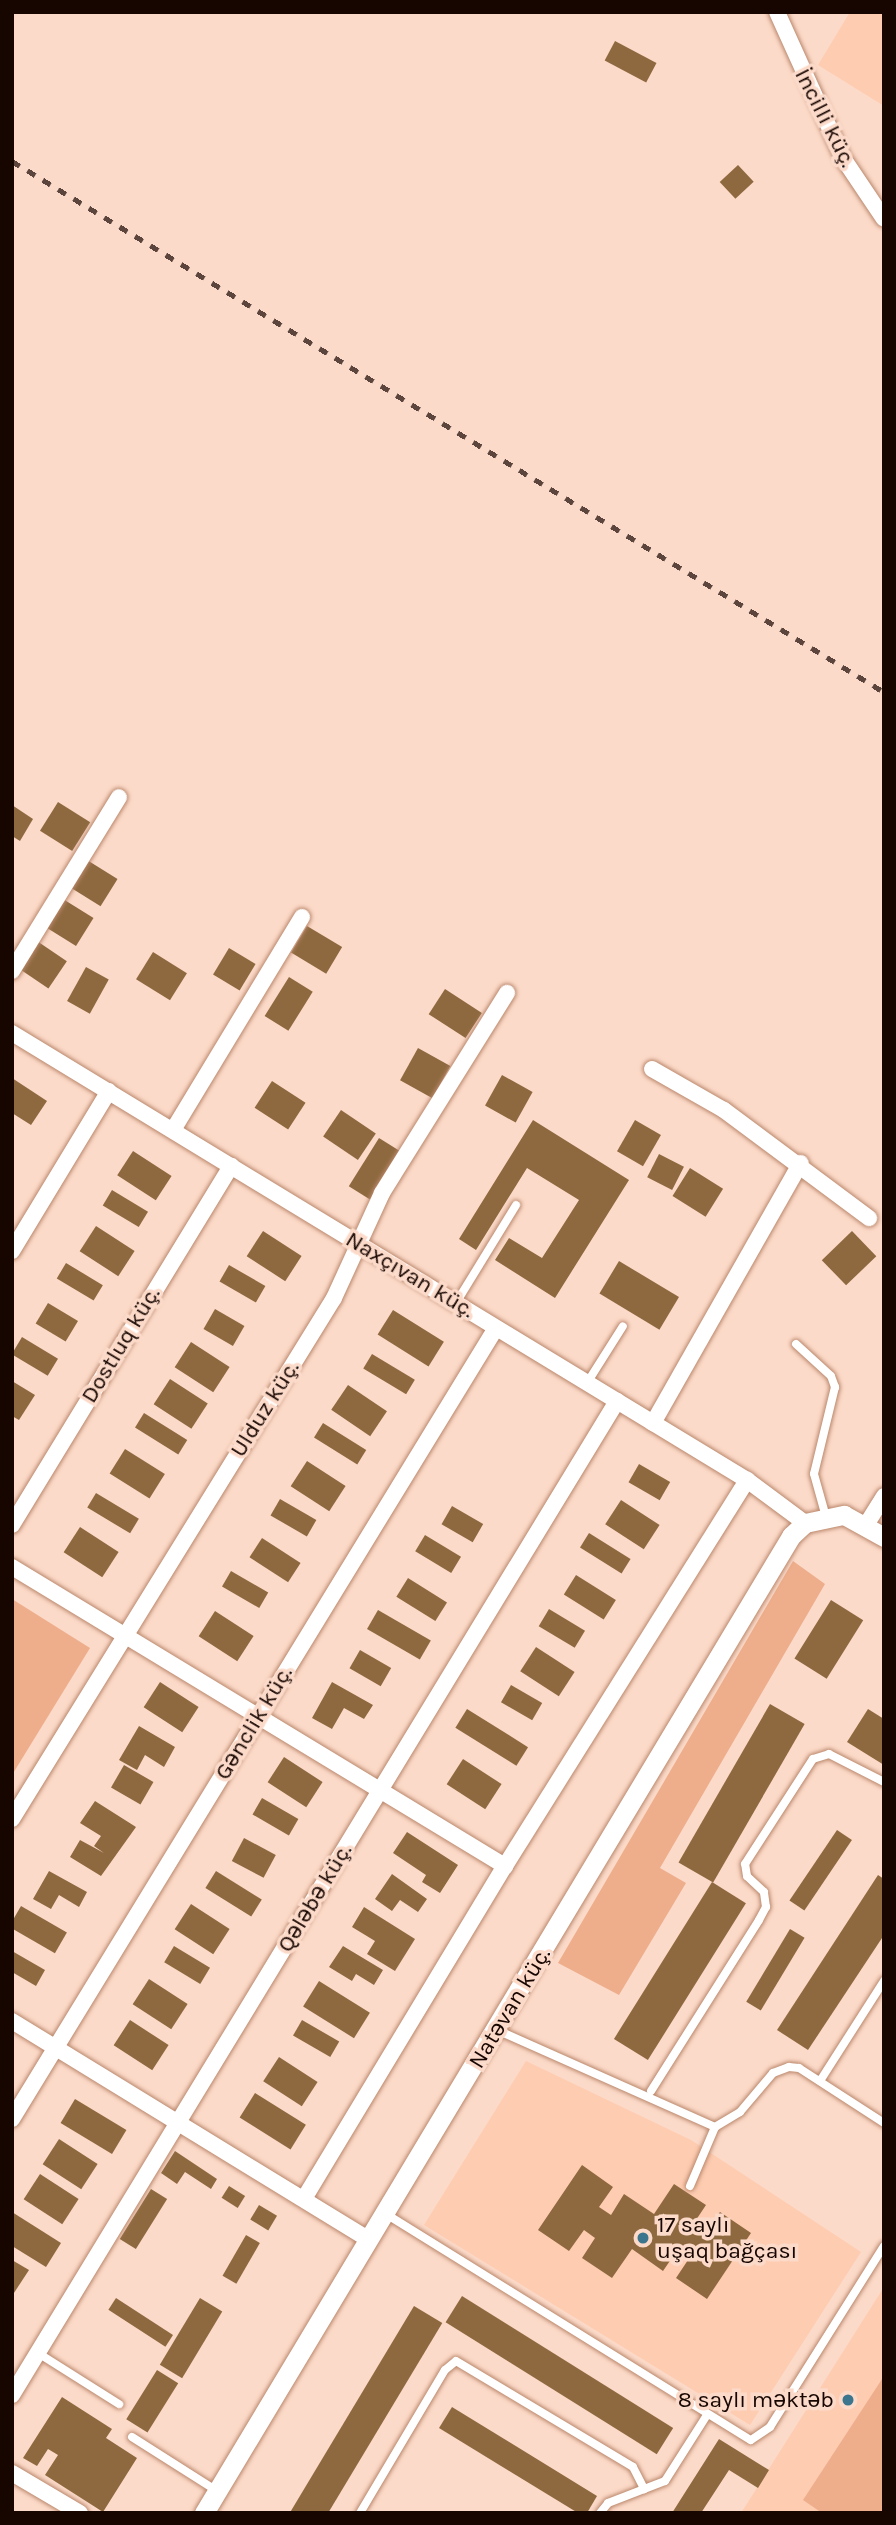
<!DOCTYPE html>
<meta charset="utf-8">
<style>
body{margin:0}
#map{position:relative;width:896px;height:2525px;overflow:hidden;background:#fcdac9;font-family:Karla,sans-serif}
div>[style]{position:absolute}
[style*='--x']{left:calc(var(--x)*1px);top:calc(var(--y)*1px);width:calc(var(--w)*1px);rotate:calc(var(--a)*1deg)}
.built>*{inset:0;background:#feccb1}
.green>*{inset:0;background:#eeae8c}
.building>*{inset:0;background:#8e693f;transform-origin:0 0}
.roads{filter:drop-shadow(0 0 2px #ba876b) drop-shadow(0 0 2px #ba876b)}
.service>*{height:8px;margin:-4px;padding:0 4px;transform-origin:4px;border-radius:4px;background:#fff}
.minor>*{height:16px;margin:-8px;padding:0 8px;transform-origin:8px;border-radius:8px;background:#fff}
.tertiary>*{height:19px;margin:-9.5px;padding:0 9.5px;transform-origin:9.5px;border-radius:9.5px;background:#fff}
.rail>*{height:5px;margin-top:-2.5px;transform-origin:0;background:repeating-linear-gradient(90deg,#5c453c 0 9px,transparent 0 18px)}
.dots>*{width:19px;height:19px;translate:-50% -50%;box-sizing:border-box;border:4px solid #fcdac9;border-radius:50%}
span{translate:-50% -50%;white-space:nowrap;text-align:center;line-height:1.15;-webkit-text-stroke:7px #fcdac9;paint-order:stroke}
.street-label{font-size:23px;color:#170600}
.poi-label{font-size:23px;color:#170600}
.left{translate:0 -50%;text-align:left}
.right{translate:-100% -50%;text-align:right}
.frame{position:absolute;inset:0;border:14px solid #170600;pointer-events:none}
</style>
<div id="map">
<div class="built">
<div style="clip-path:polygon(850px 12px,884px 12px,884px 106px,818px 65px)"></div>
<div style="clip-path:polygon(526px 2061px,691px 2140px,861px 2252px,750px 2425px,424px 2225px)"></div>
<div style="clip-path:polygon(884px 2287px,884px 2513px,741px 2513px)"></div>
</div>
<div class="green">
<div style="clip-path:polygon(793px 1561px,825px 1584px,660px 1868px,686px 1883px,619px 1995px,558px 1963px)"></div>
<div style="clip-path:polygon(12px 1599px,90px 1648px,12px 1775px)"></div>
<div style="clip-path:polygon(884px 2376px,884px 2513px,822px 2513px,803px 2500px)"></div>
</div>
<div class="building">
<div style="left:615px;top:41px;width:47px;height:22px;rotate:28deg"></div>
<div style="left:738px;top:165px;width:23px;height:25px;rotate:47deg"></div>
<div style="left:58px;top:802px;width:38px;height:34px;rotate:32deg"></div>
<div style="clip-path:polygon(12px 805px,33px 819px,20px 841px,12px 836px)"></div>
<div style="left:87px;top:860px;width:36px;height:32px;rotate:32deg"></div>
<div style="left:63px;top:899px;width:36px;height:33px;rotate:32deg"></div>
<div style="left:307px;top:926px;width:41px;height:31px;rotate:31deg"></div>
<div style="left:37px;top:941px;width:36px;height:33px;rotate:34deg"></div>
<div style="left:229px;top:948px;width:31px;height:31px;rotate:31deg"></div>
<div style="left:153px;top:952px;width:40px;height:32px;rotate:32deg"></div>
<div style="left:86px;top:967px;width:26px;height:39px;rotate:29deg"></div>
<div style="left:289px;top:977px;width:28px;height:46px;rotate:32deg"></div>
<div style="left:445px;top:989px;width:44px;height:30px;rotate:33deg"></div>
<div style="left:418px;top:1048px;width:37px;height:37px;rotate:29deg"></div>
<div style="left:502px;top:1075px;width:35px;height:35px;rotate:29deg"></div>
<div style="clip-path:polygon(12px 1078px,47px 1101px,31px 1125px,12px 1113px)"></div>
<div style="left:272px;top:1081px;width:40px;height:32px;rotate:33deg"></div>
<div style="left:341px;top:1110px;width:42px;height:32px;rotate:34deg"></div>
<div style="clip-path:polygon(533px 1120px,629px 1180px,555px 1298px,495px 1260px,509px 1238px,542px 1258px,579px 1200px,527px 1168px,476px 1250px,459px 1239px)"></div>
<div style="left:635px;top:1120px;width:30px;height:36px;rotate:30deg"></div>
<div style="left:379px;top:1138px;width:25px;height:57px;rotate:32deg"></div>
<div style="left:133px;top:1151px;width:46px;height:29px;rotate:33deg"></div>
<div style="left:659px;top:1154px;width:28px;height:26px;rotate:27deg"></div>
<div style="left:690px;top:1168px;width:39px;height:33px;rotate:32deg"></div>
<div style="left:112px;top:1190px;width:42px;height:18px;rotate:31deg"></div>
<div style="left:96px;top:1226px;width:46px;height:30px;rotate:33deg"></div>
<div style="left:263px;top:1231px;width:46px;height:30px;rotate:33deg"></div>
<div style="left:852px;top:1231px;width:35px;height:42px;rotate:46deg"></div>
<div style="left:619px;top:1261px;width:70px;height:38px;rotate:31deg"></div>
<div style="left:66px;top:1263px;width:43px;height:18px;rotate:31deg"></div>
<div style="left:229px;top:1265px;width:42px;height:19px;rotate:30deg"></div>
<div style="left:48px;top:1303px;width:35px;height:24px;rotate:31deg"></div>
<div style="left:215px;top:1309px;width:34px;height:23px;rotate:30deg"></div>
<div style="left:393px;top:1310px;width:60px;height:29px;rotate:32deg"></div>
<div style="left:22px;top:1337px;width:42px;height:20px;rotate:31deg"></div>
<div style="left:191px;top:1342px;width:46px;height:30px;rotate:33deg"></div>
<div style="left:372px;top:1354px;width:50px;height:17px;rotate:31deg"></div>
<div style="left:170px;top:1379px;width:45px;height:30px;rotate:33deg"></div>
<div style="clip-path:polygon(12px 1381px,35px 1395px,19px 1420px,12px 1416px)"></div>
<div style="left:348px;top:1385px;width:47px;height:30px;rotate:34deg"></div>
<div style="left:144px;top:1413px;width:51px;height:17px;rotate:32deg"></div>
<div style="left:323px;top:1423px;width:51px;height:17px;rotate:32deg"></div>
<div style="left:125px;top:1449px;width:47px;height:29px;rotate:32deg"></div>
<div style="left:307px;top:1461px;width:46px;height:30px;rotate:33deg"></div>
<div style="left:639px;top:1464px;width:36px;height:21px;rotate:30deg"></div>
<div style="left:96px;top:1493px;width:50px;height:17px;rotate:31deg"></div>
<div style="left:280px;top:1499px;width:42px;height:19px;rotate:30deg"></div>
<div style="left:621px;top:1500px;width:46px;height:29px;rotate:33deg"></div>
<div style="left:452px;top:1506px;width:36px;height:21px;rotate:30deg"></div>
<div style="left:80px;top:1527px;width:46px;height:30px;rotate:33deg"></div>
<div style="left:589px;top:1533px;width:49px;height:17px;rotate:32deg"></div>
<div style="left:425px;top:1535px;width:42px;height:19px;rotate:31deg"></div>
<div style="left:262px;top:1538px;width:46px;height:23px;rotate:33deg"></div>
<div style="left:231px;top:1571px;width:43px;height:18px;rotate:30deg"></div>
<div style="left:576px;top:1575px;width:47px;height:23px;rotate:32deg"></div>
<div style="left:408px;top:1578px;width:46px;height:22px;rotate:32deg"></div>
<div style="left:831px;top:1600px;width:38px;height:69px;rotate:32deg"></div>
<div style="left:549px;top:1609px;width:42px;height:20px;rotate:31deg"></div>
<div style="left:378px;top:1610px;width:61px;height:22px;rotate:30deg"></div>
<div style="left:215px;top:1611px;width:46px;height:30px;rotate:33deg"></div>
<div style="left:536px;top:1647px;width:46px;height:29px;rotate:33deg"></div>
<div style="left:360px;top:1650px;width:36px;height:21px;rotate:30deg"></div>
<div style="left:160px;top:1682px;width:46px;height:30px;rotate:33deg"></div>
<div style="clip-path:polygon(332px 1682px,373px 1705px,364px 1719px,344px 1708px,332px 1729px,312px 1718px)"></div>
<div style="left:511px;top:1685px;width:36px;height:20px;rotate:30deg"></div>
<div style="left:770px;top:1704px;width:40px;height:183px;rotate:30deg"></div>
<div style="left:467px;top:1709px;width:72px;height:22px;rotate:32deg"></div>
<div style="clip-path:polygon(868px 1709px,884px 1719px,884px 1765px,847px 1742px)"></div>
<div style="clip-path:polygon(139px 1726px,175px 1747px,164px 1767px,145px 1755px,137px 1770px,119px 1760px)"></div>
<div style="left:284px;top:1757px;width:46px;height:30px;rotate:33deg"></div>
<div style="left:463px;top:1759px;width:46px;height:30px;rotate:33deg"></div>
<div style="left:124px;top:1765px;width:34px;height:26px;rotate:30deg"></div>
<div style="left:262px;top:1798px;width:42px;height:19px;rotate:30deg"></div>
<div style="clip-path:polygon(95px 1801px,136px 1827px,101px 1876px,70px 1857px,80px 1840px,104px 1853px,94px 1846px,101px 1836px,80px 1823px)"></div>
<div style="left:837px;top:1830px;width:18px;height:85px;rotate:34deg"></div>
<div style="clip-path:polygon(407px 1832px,458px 1865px,440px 1893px,422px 1882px,426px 1875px,393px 1853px)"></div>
<div style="left:244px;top:1838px;width:36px;height:26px;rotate:28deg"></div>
<div style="clip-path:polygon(49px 1871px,87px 1892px,79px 1907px,59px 1895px,51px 1909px,33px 1899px)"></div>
<div style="left:216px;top:1871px;width:54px;height:20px;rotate:32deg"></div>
<div style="clip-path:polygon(392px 1874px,427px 1899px,418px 1912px,400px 1900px,392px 1911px,375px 1899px)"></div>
<div style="clip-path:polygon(878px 1875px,884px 1879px,884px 1935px,808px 2050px,777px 2030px)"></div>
<div style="left:712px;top:1882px;width:40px;height:185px;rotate:32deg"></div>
<div style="left:191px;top:1904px;width:46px;height:30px;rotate:33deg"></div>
<div style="left:21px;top:1906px;width:53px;height:24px;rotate:30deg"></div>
<div style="clip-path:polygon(364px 1907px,415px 1939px,395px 1971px,367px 1954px,375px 1941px,352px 1927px)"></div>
<div style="left:790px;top:1929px;width:17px;height:85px;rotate:31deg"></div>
<div style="left:174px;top:1946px;width:42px;height:19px;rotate:31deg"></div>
<div style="clip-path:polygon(343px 1946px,383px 1970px,374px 1985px,356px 1974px,352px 1981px,329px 1967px)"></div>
<div style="clip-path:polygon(12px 1951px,45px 1970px,36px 1986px,12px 1972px)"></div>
<div style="left:149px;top:1979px;width:46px;height:30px;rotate:33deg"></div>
<div style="left:319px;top:1981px;width:60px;height:30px;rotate:32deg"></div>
<div style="left:130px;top:2020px;width:46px;height:30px;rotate:33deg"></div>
<div style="left:302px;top:2020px;width:43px;height:18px;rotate:30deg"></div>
<div style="left:279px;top:2057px;width:46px;height:29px;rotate:33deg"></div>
<div style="left:255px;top:2093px;width:60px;height:29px;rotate:32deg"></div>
<div style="left:75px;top:2099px;width:60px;height:28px;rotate:31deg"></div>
<div style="left:59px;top:2139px;width:46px;height:30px;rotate:33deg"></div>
<div style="clip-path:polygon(175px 2151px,217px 2179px,211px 2189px,185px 2172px,177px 2184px,161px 2173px)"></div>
<div style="clip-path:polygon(582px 2165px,613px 2187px,599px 2207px,611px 2215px,624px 2194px,654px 2214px,674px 2184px,706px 2205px,692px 2226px,704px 2234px,720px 2212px,751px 2233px,707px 2299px,676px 2278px,690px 2257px,678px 2249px,663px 2271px,632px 2249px,612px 2278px,582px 2258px,595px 2238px,584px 2230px,569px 2251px,538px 2230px)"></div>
<div style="left:40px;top:2174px;width:46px;height:30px;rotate:33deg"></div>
<div style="left:229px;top:2186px;width:19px;height:14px;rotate:32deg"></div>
<div style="left:151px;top:2189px;width:19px;height:59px;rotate:32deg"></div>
<div style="left:259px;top:2205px;width:21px;height:17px;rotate:31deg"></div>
<div style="clip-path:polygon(12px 2212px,61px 2243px,46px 2267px,12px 2246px)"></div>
<div style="left:246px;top:2235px;width:16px;height:47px;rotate:30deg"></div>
<div style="clip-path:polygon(12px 2260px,29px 2270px,12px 2296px)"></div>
<div style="left:462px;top:2296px;width:249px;height:31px;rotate:32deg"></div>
<div style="left:116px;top:2298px;width:68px;height:14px;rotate:33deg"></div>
<div style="left:200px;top:2298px;width:26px;height:78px;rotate:31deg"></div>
<div style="left:414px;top:2306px;width:33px;height:244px;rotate:31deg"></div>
<div style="left:157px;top:2370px;width:25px;height:58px;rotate:32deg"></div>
<div style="clip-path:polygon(62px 2397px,112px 2429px,106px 2438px,137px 2458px,103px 2512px,45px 2475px,58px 2455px,48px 2449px,37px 2466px,23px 2458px)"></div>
<div style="clip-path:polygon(452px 2407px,597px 2496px,587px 2513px,578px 2513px,439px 2428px)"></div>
<div style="clip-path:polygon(719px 2439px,769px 2470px,758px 2488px,729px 2470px,701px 2513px,672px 2513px)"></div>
</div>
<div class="roads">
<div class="service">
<div style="--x:456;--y:1303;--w:115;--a:-58.5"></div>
<div style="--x:796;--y:1344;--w:47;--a:42.4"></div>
<div style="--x:831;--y:1376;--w:12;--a:70"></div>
<div style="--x:835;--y:1387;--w:89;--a:103.6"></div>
<div style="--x:814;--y:1474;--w:45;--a:74.4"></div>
<div style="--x:587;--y:1383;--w:67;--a:-57.7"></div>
<div style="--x:497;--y:2030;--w:239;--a:24"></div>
<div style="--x:715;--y:2127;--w:29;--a:-31"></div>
<div style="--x:740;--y:2112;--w:51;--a:-49.8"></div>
<div style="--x:773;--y:2073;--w:17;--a:-21"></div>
<div style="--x:789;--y:2067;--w:10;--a:6"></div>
<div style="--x:799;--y:2068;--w:101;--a:32.9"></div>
<div style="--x:820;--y:2081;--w:119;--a:-57.4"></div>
<div style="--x:651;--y:2091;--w:202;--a:-57.7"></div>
<div style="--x:759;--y:1920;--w:15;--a:-62"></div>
<div style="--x:766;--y:1907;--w:15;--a:-98"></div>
<div style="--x:764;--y:1892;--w:23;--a:-137"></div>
<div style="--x:747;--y:1876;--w:12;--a:-99"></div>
<div style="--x:745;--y:1864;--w:125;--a:-57.1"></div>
<div style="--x:813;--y:1759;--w:17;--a:-17"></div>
<div style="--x:829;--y:1754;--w:62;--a:27"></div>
<div style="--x:690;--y:2186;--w:64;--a:-67"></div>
<div style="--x:386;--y:2214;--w:429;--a:31.8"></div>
<div style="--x:751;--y:2440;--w:23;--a:-34"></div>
<div style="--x:770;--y:2427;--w:214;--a:-57.8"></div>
<div style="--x:38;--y:2353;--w:96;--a:32.2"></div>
<div style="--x:132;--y:2437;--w:101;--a:32.4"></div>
<div style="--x:360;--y:2513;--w:166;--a:-59.3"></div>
<div style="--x:445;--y:2370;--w:14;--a:-39"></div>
<div style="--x:456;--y:2361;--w:206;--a:30.9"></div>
<div style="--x:633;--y:2467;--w:25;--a:63"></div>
<div style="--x:600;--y:2513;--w:13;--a:-51"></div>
<div style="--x:608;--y:2503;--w:61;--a:-21.1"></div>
<div style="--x:665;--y:2481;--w:78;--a:-57.5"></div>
</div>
<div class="minor">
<div style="--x:777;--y:12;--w:160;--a:65.7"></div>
<div style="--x:843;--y:158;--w:73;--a:56.1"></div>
<div style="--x:12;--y:971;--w:204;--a:-58.4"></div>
<div style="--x:12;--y:1033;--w:860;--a:31.31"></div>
<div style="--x:747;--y:1480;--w:72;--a:36.6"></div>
<div style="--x:652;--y:1069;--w:83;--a:29.7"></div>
<div style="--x:724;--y:1110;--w:181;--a:36.7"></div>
<div style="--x:173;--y:1130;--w:249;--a:-58.8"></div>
<div style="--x:12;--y:1251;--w:187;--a:-58.8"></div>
<div style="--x:653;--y:1423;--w:299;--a:-60.4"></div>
<div style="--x:12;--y:1525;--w:421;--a:-58.6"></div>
<div style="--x:866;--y:1525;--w:34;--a:-58"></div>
<div style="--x:12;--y:1567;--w:577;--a:31.24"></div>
<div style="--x:12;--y:1819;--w:612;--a:-58.28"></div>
<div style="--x:334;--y:1298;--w:115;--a:-65.4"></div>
<div style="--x:382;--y:1193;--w:236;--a:-58"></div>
<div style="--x:12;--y:2021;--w:419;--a:31.5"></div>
<div style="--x:12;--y:2119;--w:927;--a:-58.54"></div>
<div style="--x:305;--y:2197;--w:387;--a:-58.9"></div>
<div style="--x:505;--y:1866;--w:456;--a:-57.9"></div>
<div style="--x:12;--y:2395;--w:1164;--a:-58.67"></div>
<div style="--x:12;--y:2473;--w:79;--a:30.5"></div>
</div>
<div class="tertiary">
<div style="--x:204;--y:2513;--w:1140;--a:-59"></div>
<div style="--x:791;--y:1536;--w:19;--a:-43"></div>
<div style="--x:805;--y:1523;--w:40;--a:-12"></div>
<div style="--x:844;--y:1515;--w:46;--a:28.8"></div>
</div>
</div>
<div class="rail">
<div style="--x:12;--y:161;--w:1021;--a:31.34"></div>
</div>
<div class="dots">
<div style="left:643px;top:2238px;background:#3c758e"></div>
<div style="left:848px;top:2400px;background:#3c758e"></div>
</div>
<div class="street-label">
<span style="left:825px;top:118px;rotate:63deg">İncilli küç.</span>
<span style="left:410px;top:1275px;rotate:31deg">Naxçıvan küç.</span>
<span style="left:121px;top:1345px;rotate:-59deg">Dostluq küç.</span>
<span style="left:265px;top:1409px;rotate:-58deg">Ulduz küç.</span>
<span style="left:254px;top:1723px;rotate:-59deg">Gənclik küç.</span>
<span style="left:315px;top:1898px;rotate:-59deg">Qələbə küç.</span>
<span style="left:510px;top:2008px;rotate:-59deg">Natəvan küç.</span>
</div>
<div class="poi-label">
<span class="left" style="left:657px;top:2238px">17 saylı<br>uşaq bağçası</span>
<span class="right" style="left:834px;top:2400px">8 saylı məktəb</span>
</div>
<div class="frame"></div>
</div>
